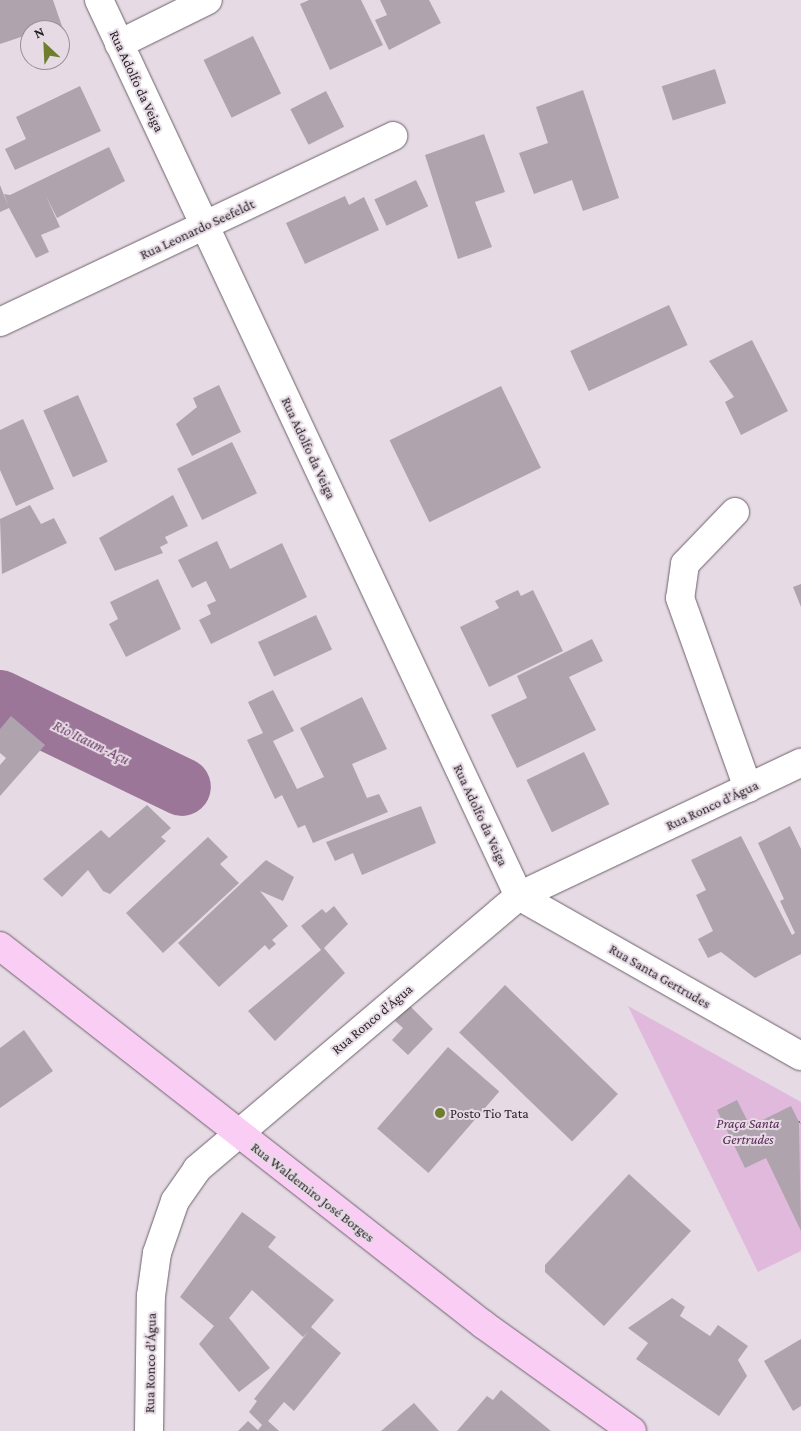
<!DOCTYPE html>
<meta charset="utf-8">
<style>
body{margin:0}
#map{position:relative;width:801px;height:1431px;overflow:hidden;background:#e6dae4;font-family:"Crimson Pro",serif}
div>[style]{position:absolute}
[style*='--x']{left:calc(var(--x)*1px);top:calc(var(--y)*1px);width:calc(var(--w)*1px);rotate:calc(var(--a)*1deg)}
.green>*{inset:0;background:#e1b9dc}
.river>*{height:58px;margin:-29px;padding:0 29px;transform-origin:29px;border-radius:29px;background:#9c7698}
.building>*{inset:0;background:#afa4ad;transform-origin:0 0}
.path>*{height:3px;margin-top:-1.5px;transform-origin:0;background:repeating-linear-gradient(90deg,#7f777e 0 1px,transparent 0 5px)}
.roads{filter:drop-shadow(0 0 1px #6c626a) drop-shadow(0 0 1px #6c626a)}
.minor>*{height:28px;margin:-14px;padding:0 14px;transform-origin:14px;border-radius:14px;background:#fff}
.major>*{height:28px;margin:-14px;padding:0 14px;transform-origin:14px;border-radius:14px;background:#facdf5}
.dots>*{width:14px;height:14px;translate:-50% -50%;box-sizing:border-box;border:2px solid #e6dae4;border-radius:50%}
span{translate:-50% -50%;white-space:nowrap;text-align:center;line-height:1.15;-webkit-text-stroke:4px #e6dae4;paint-order:stroke}
.street-label{font-size:14px;color:#241f23}
.poi-label{font-size:14px;color:#241f23}
.left{translate:0 -50%;text-align:left}
.park-label{font-size:14px;color:#592855;font-style:italic}
.water-label{font-size:15px;color:#6c3967;font-style:italic}
.north{position:absolute;left:20px;top:20px;width:50px;height:50px;box-sizing:border-box;background:#e6dae4;border:1px solid #988f97;border-radius:50%;rotate:335deg;font-size:14px;font-weight:700;line-height:20px;text-align:center;color:#241f23}
.north::after{content:'';display:block;margin:auto;width:18px;height:22px;background:#6d7e2e;clip-path:polygon(50% 0,100% 100%,50% 72%,0 100%)}
</style>
<div id="map">
<div class="green">
<div style="clip-path:polygon(628px 1006px,801px 1102px,801px 1251px,758px 1272px)"></div>
</div>
<div class="river">
<div style="--x:0;--y:699;--w:202;--a:25.8"></div>
</div>
<div class="building">
<div style="clip-path:polygon(0 0,53px 0,65px 35px,60px 38px,60px 30px,30px 30px,30px 34px,0 44px)"></div>
<div style="clip-path:polygon(309px 0,361px 0,383px 45px,330px 70px,300px 4px)"></div>
<div style="clip-path:polygon(380px 0,429px 0,441px 23px,389px 50px,375px 20px,387px 15px)"></div>
<div style="left:253px;top:36px;width:64px;height:55px;rotate:64deg"></div>
<div style="left:715px;top:69px;width:36px;height:56px;rotate:72deg"></div>
<div style="clip-path:polygon(80px 86px,101px 131px,15px 170px,5px 149px,26px 139px,16px 117px)"></div>
<div style="clip-path:polygon(583px 90px,619px 198px,583px 211px,572px 180px,534px 194px,519px 153px,548px 143px,536px 107px)"></div>
<div style="left:326px;top:91px;width:40px;height:40px;rotate:63deg"></div>
<div style="clip-path:polygon(484px 134px,505px 192px,475px 202px,492px 247px,458px 259px,425px 155px)"></div>
<div style="clip-path:polygon(109px 147px,125px 181px,57px 218px,46px 196px,60px 227px,41px 235px,49px 252px,36px 258px,9px 208px,0 212px,0 185px,9px 208px,4px 194px,10px 195px)"></div>
<div style="left:416px;top:180px;width:29px;height:46px;rotate:65deg"></div>
<div style="clip-path:polygon(345px 196px,349px 205px,364px 197px,379px 230px,305px 264px,286px 223px)"></div>
<div style="left:669px;top:305px;width:44px;height:109px;rotate:65deg"></div>
<div style="clip-path:polygon(752px 340px,788px 411px,741px 435px,725px 402px,734px 397px,709px 361px)"></div>
<div style="clip-path:polygon(219px 385px,241px 432px,192px 456px,176px 424px,197px 407px,193px 398px)"></div>
<div style="left:501px;top:386px;width:91px;height:124px;rotate:64deg"></div>
<div style="left:78px;top:395px;width:73px;height:38px;rotate:66deg"></div>
<div style="clip-path:polygon(23px 419px,54px 489px,16px 506px,0 470px,0 430px)"></div>
<div style="left:232px;top:442px;width:57px;height:61px;rotate:64deg"></div>
<div style="clip-path:polygon(173px 495px,188px 526px,165px 537px,168px 543px,160px 547px,163px 553px,115px 571px,99px 538px)"></div>
<div style="clip-path:polygon(30px 505px,41px 524px,54px 518px,67px 543px,2px 574px,0 519px)"></div>
<div style="clip-path:polygon(217px 541px,230px 569px,282px 543px,307px 597px,211px 644px,199px 620px,211px 614px,207px 605px,216px 601px,206px 581px,192px 588px,178px 560px)"></div>
<div style="clip-path:polygon(158px 579px,181px 629px,126px 657px,109px 624px,118px 619px,110px 602px)"></div>
<div style="clip-path:polygon(801px 584px,801px 607px,793px 587px)"></div>
<div style="clip-path:polygon(518px 590px,521px 596px,533px 590px,563px 651px,489px 687px,460px 627px,499px 608px,495px 601px)"></div>
<div style="left:316px;top:615px;width:38px;height:64px;rotate:65deg"></div>
<div style="clip-path:polygon(592px 639px,603px 661px,569px 677px,596px 730px,517px 768px,491px 715px,527px 698px,517px 676px)"></div>
<div style="clip-path:polygon(273px 690px,294px 731px,273px 741px,297px 789px,324px 777px,300px 728px,362px 697px,387px 749px,352px 764px,367px 798px,379px 794px,388px 812px,313px 843px,305px 825px,298px 828px,282px 795px,275px 799px,247px 740px,263px 733px,248px 702px)"></div>
<div style="clip-path:polygon(11px 716px,45px 745px,0 796px,0 765px,6px 758px,0 753px,0 729px)"></div>
<div style="left:584px;top:752px;width:58px;height:64px;rotate:64deg"></div>
<div style="clip-path:polygon(147px 805px,171px 828px,161px 837px,166px 841px,110px 894px,103px 891px,88px 870px,62px 897px,43px 879px,101px 830px,109px 838px)"></div>
<div style="clip-path:polygon(421px 806px,436px 843px,362px 875px,353px 853px,335px 861px,326px 842px)"></div>
<div style="clip-path:polygon(790px 826px,801px 849px,801px 954px,755px 978px,721px 952px,708px 958px,698px 939px,713px 931px,696px 895px,706px 890px,691px 860px,741px 836px,792px 935px,795px 933px,780px 901px,784px 899px,758px 843px)"></div>
<div style="clip-path:polygon(208px 837px,228px 857px,220px 864px,239px 883px,163px 953px,126px 913px)"></div>
<div style="clip-path:polygon(266px 860px,294px 877px,283px 901px,260px 891px,288px 926px,272px 940px,276px 944px,269px 950px,265px 945px,219px 987px,178px 943px)"></div>
<div style="clip-path:polygon(334px 906px,348px 924px,324px 948px,345px 973px,275px 1041px,248px 1011px,321px 950px,301px 926px,322px 909px,326px 913px)"></div>
<div style="left:505px;top:985px;width:157px;height:66px;rotate:44deg"></div>
<div style="clip-path:polygon(409px 1005px,433px 1029px,408px 1055px,392px 1040px,403px 1028px,395px 1021px)"></div>
<div style="clip-path:polygon(24px 1030px,53px 1071px,0 1108px,0 1048px)"></div>
<div style="left:448px;top:1047px;width:68px;height:108px;rotate:41deg"></div>
<div style="clip-path:polygon(737px 1100px,750px 1126px,791px 1106px,799px 1122px,801px 1231px,766px 1158px,745px 1168px,717px 1110px)"></div>
<div style="clip-path:polygon(629px 1174px,691px 1231px,604px 1326px,545px 1272px,545px 1265px)"></div>
<div style="clip-path:polygon(242px 1212px,276px 1237px,268px 1247px,334px 1300px,311px 1327px,341px 1353px,294px 1411px,284px 1402px,268px 1421px,279px 1431px,238px 1431px,248px 1421px,258px 1430px,262px 1425px,249px 1412px,257px 1401px,254px 1399px,308px 1332px,303px 1337px,252px 1290px,229px 1318px,270px 1368px,239px 1392px,199px 1344px,214px 1326px,180px 1297px)"></div>
<div style="clip-path:polygon(672px 1298px,685px 1307px,680px 1316px,710px 1336px,718px 1325px,748px 1346px,738px 1360px,747px 1376px,719px 1416px,636px 1359px,648px 1343px,628px 1328px)"></div>
<div style="clip-path:polygon(801px 1339px,801px 1406px,793px 1411px,764px 1361px)"></div>
<div style="clip-path:polygon(501px 1390px,551px 1431px,457px 1431px,487px 1396px,493px 1400px)"></div>
<div style="clip-path:polygon(414px 1403px,439px 1431px,381px 1431px)"></div>
</div>
<div class="path">
<div style="--x:799;--y:1122;--w:2;--a:-27"></div>
</div>
<div class="roads">
<div class="minor">
<div style="--x:99;--y:0;--w:990;--a:64.89"></div>
<div style="--x:119;--y:44;--w:99;--a:-26.3"></div>
<div style="--x:0;--y:322;--w:435;--a:-25.3"></div>
<div style="--x:735;--y:512;--w:72;--a:133.9"></div>
<div style="--x:685;--y:564;--w:34;--a:98"></div>
<div style="--x:680;--y:598;--w:202;--a:70.3"></div>
<div style="--x:519;--y:896;--w:324;--a:29.6"></div>
<div style="--x:149;--y:1431;--w:135;--a:-89.2"></div>
<div style="--x:151;--y:1296;--w:43;--a:-82.1"></div>
<div style="--x:157;--y:1253;--w:55;--a:-70.9"></div>
<div style="--x:175;--y:1201;--w:39;--a:-55"></div>
<div style="--x:197;--y:1169;--w:422;--a:-40.3"></div>
<div style="--x:519;--y:896;--w:312;--a:-25.3"></div>
</div>
<div class="major">
<div style="--x:0;--y:946;--w:615;--a:38.06"></div>
<div style="--x:484;--y:1325;--w:182;--a:35.6"></div>
</div>
</div>
<div class="dots">
<div style="left:440px;top:1113px;background:#6d7e2e"></div>
</div>
<div class="street-label">
<span style="left:137px;top:81px;rotate:65deg">Rua Adolfo da Veiga</span>
<span style="left:197px;top:229px;rotate:-25deg">Rua Leonardo Seefeldt</span>
<span style="left:309px;top:448px;rotate:65deg">Rua Adolfo da Veiga</span>
<span style="left:712px;top:805px;rotate:-25deg">Rua Ronco d’Água</span>
<span style="left:481px;top:815px;rotate:65deg">Rua Adolfo da Veiga</span>
<span style="left:660px;top:976px;rotate:30deg">Rua Santa Gertrudes</span>
<span style="left:372px;top:1019px;rotate:-40deg">Rua Ronco d’Água</span>
<span style="left:313px;top:1192px;rotate:38deg">Rua Waldemiro José Borges</span>
<span style="left:150px;top:1363px;rotate:-89deg">Rua Ronco d’Água</span>
</div>
<div class="poi-label">
<span class="left" style="left:450px;top:1113px">Posto Tio Tata</span>
</div>
<div class="park-label">
<span style="left:748px;top:1131px">Praça Santa<br>Gertrudes</span>
</div>
<div class="water-label">
<span style="left:91px;top:743px;rotate:26deg">Rio Itaum-Açu</span>
</div>
<div class="north">N</div>
</div>
